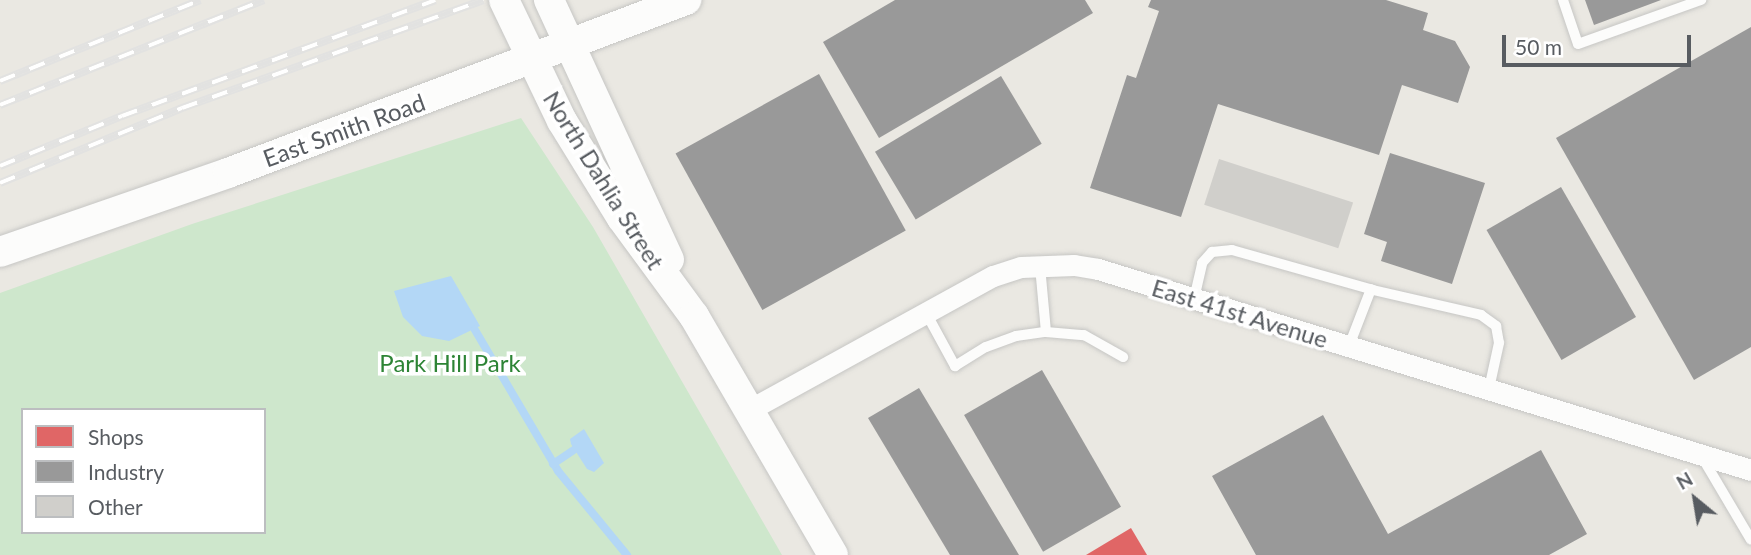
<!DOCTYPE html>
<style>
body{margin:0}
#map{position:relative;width:1751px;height:555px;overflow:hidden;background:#eae8e2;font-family:Lato,sans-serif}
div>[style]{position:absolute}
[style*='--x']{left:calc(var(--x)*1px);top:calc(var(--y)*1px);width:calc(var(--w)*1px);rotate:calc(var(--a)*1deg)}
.green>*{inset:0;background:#cee7cc}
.water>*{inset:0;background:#b3d7f6}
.shops>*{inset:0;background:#e06666}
.industry>*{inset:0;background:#999;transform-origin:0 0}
.stream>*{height:8px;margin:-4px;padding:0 4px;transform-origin:4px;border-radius:4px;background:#b3d7f6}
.building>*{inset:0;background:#d0cfcb;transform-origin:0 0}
.roads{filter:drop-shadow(0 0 2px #c6c6c4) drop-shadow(0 0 2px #c6c6c4)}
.lane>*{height:10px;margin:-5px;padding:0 5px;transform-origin:5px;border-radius:5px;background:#fcfcfb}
.street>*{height:21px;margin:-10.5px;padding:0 10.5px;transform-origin:10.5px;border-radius:10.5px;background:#fcfcfb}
.secondary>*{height:30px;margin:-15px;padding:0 15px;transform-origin:15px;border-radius:15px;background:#fcfcfb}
.rail>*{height:8px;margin-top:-4px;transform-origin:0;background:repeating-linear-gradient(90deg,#fff 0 16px,#e2e2e1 0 32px);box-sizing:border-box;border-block:2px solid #e2e2e1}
span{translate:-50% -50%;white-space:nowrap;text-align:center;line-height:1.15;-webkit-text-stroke:7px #fff;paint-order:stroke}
.street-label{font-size:24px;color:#585c61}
.park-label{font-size:24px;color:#2d8435}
.legend{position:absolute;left:21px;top:408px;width:245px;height:126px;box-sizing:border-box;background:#fff;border:2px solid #bcbec0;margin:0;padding:9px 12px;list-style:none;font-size:21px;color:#585c61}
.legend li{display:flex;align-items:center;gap:14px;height:35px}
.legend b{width:35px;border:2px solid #bcbec0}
.north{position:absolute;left:1660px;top:464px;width:70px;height:70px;-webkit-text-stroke:5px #fff;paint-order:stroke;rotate:330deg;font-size:19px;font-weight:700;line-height:28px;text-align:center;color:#585c61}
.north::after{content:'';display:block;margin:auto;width:24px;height:32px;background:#585c61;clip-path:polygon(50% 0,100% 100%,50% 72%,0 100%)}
.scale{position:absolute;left:1502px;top:35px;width:189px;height:32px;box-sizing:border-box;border:4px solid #585c61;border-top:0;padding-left:9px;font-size:21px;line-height:24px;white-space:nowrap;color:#585c61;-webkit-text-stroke:5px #fff;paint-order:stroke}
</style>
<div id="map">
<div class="green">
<div style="clip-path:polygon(evenodd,521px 118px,593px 227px,782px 555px,0 555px,0 293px,192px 224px,521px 118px,23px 410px,264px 410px,264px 532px,23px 532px,23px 410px)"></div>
</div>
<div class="water">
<div style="clip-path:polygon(451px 276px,480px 326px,449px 341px,422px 336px,403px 317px,394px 291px)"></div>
<div style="clip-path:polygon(584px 429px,604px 463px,594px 472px,587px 469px,571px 444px,570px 439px)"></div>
</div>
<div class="shops">
<div style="clip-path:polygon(1131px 528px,1147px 555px,1086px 555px)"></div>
</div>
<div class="industry">
<div style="clip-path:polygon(895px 0,1085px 0,1093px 13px,879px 138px,823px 42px)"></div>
<div style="clip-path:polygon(1151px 0,1386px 0,1428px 13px,1423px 30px,1455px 41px,1470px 67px,1458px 103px,1402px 85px,1379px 155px,1218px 104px,1181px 217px,1090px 188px,1127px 75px,1136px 78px,1159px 11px,1148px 7px)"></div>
<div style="clip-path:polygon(1585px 0,1661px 0,1594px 25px)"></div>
<div style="clip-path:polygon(1751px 27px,1751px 347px,1694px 380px,1556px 138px)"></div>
<div style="left:819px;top:74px;width:179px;height:164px;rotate:61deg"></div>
<div style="left:1001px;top:76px;width:79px;height:147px;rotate:59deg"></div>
<div style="clip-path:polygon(1390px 153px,1485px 183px,1452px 284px,1381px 261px,1387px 242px,1364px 234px)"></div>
<div style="left:1561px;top:187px;width:150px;height:86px;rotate:60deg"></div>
<div style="left:1042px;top:370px;width:158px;height:90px;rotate:60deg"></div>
<div style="clip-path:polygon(919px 388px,1019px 555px,950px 555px,868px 418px)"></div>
<div style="clip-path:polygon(1323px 415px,1388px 534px,1541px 450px,1587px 534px,1549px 555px,1256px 555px,1212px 476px)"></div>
</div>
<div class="stream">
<div style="--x:475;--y:330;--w:164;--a:59.5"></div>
<div style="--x:558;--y:471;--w:109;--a:50.6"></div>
<div style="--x:553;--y:464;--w:25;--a:-34"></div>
</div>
<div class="building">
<div style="left:1219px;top:159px;width:141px;height:48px;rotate:18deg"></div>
</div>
<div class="roads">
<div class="lane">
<div style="--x:1563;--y:0;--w:46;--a:71.2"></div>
<div style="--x:1578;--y:44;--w:131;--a:-19.7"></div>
<div style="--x:1040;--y:266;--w:66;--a:84.8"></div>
<div style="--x:1194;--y:299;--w:37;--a:-77"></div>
<div style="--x:1202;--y:263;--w:15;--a:-48"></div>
<div style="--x:1212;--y:252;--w:20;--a:-6"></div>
<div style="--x:1232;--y:250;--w:147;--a:15.8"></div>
<div style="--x:1373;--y:290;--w:111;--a:13"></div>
<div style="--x:1481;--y:315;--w:19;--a:36"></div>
<div style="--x:1496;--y:326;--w:17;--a:80"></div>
<div style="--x:1499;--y:343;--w:47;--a:102.3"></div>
<div style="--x:925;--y:311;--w:63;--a:61.4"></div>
<div style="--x:955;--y:366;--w:36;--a:-32"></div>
<div style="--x:986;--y:347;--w:32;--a:-20"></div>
<div style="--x:1016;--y:336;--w:30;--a:-8"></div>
<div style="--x:1046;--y:332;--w:38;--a:5"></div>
<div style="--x:1084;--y:335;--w:45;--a:29.4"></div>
<div style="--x:1349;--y:346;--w:61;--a:-68.9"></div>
<div style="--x:1702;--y:457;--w:96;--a:59.4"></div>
</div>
<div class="street">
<div style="--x:749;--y:410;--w:278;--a:-28.8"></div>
<div style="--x:993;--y:276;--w:29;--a:-18"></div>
<div style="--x:1021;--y:267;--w:53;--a:-2.2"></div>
<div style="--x:1074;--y:265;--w:24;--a:9"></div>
<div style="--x:1098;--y:269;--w:683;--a:17.11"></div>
</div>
<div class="secondary">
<div style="--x:504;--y:0;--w:134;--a:64.4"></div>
<div style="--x:562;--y:121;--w:114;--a:58.3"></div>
<div style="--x:622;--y:218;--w:122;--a:53.7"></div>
<div style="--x:694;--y:316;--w:276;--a:59.8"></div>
<div style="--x:549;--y:0;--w:286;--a:65.2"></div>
<div style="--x:0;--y:252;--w:241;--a:-19.1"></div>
<div style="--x:228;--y:173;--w:490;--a:-20.7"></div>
</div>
</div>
<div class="rail">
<div style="--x:0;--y:81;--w:216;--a:-22"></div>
<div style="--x:0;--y:105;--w:284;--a:-21.7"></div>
<div style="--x:0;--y:166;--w:132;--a:-22.3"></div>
<div style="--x:122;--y:116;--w:334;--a:-20.3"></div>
<div style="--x:0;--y:183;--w:197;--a:-22.4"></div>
<div style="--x:182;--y:108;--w:320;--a:-19.7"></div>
</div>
<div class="street-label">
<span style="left:344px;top:130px;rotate:-20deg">East Smith Road</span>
<span style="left:604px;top:180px;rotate:58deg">North Dahlia Street</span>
<span style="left:1240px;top:313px;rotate:17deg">East 41st Avenue</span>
</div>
<div class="park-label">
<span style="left:450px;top:363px">Park Hill Park</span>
</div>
<ul class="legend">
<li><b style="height:19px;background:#e06666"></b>Shops</li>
<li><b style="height:19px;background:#999"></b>Industry</li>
<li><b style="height:19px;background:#d0cfcb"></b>Other</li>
</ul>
<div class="north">N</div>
<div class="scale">50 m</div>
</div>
